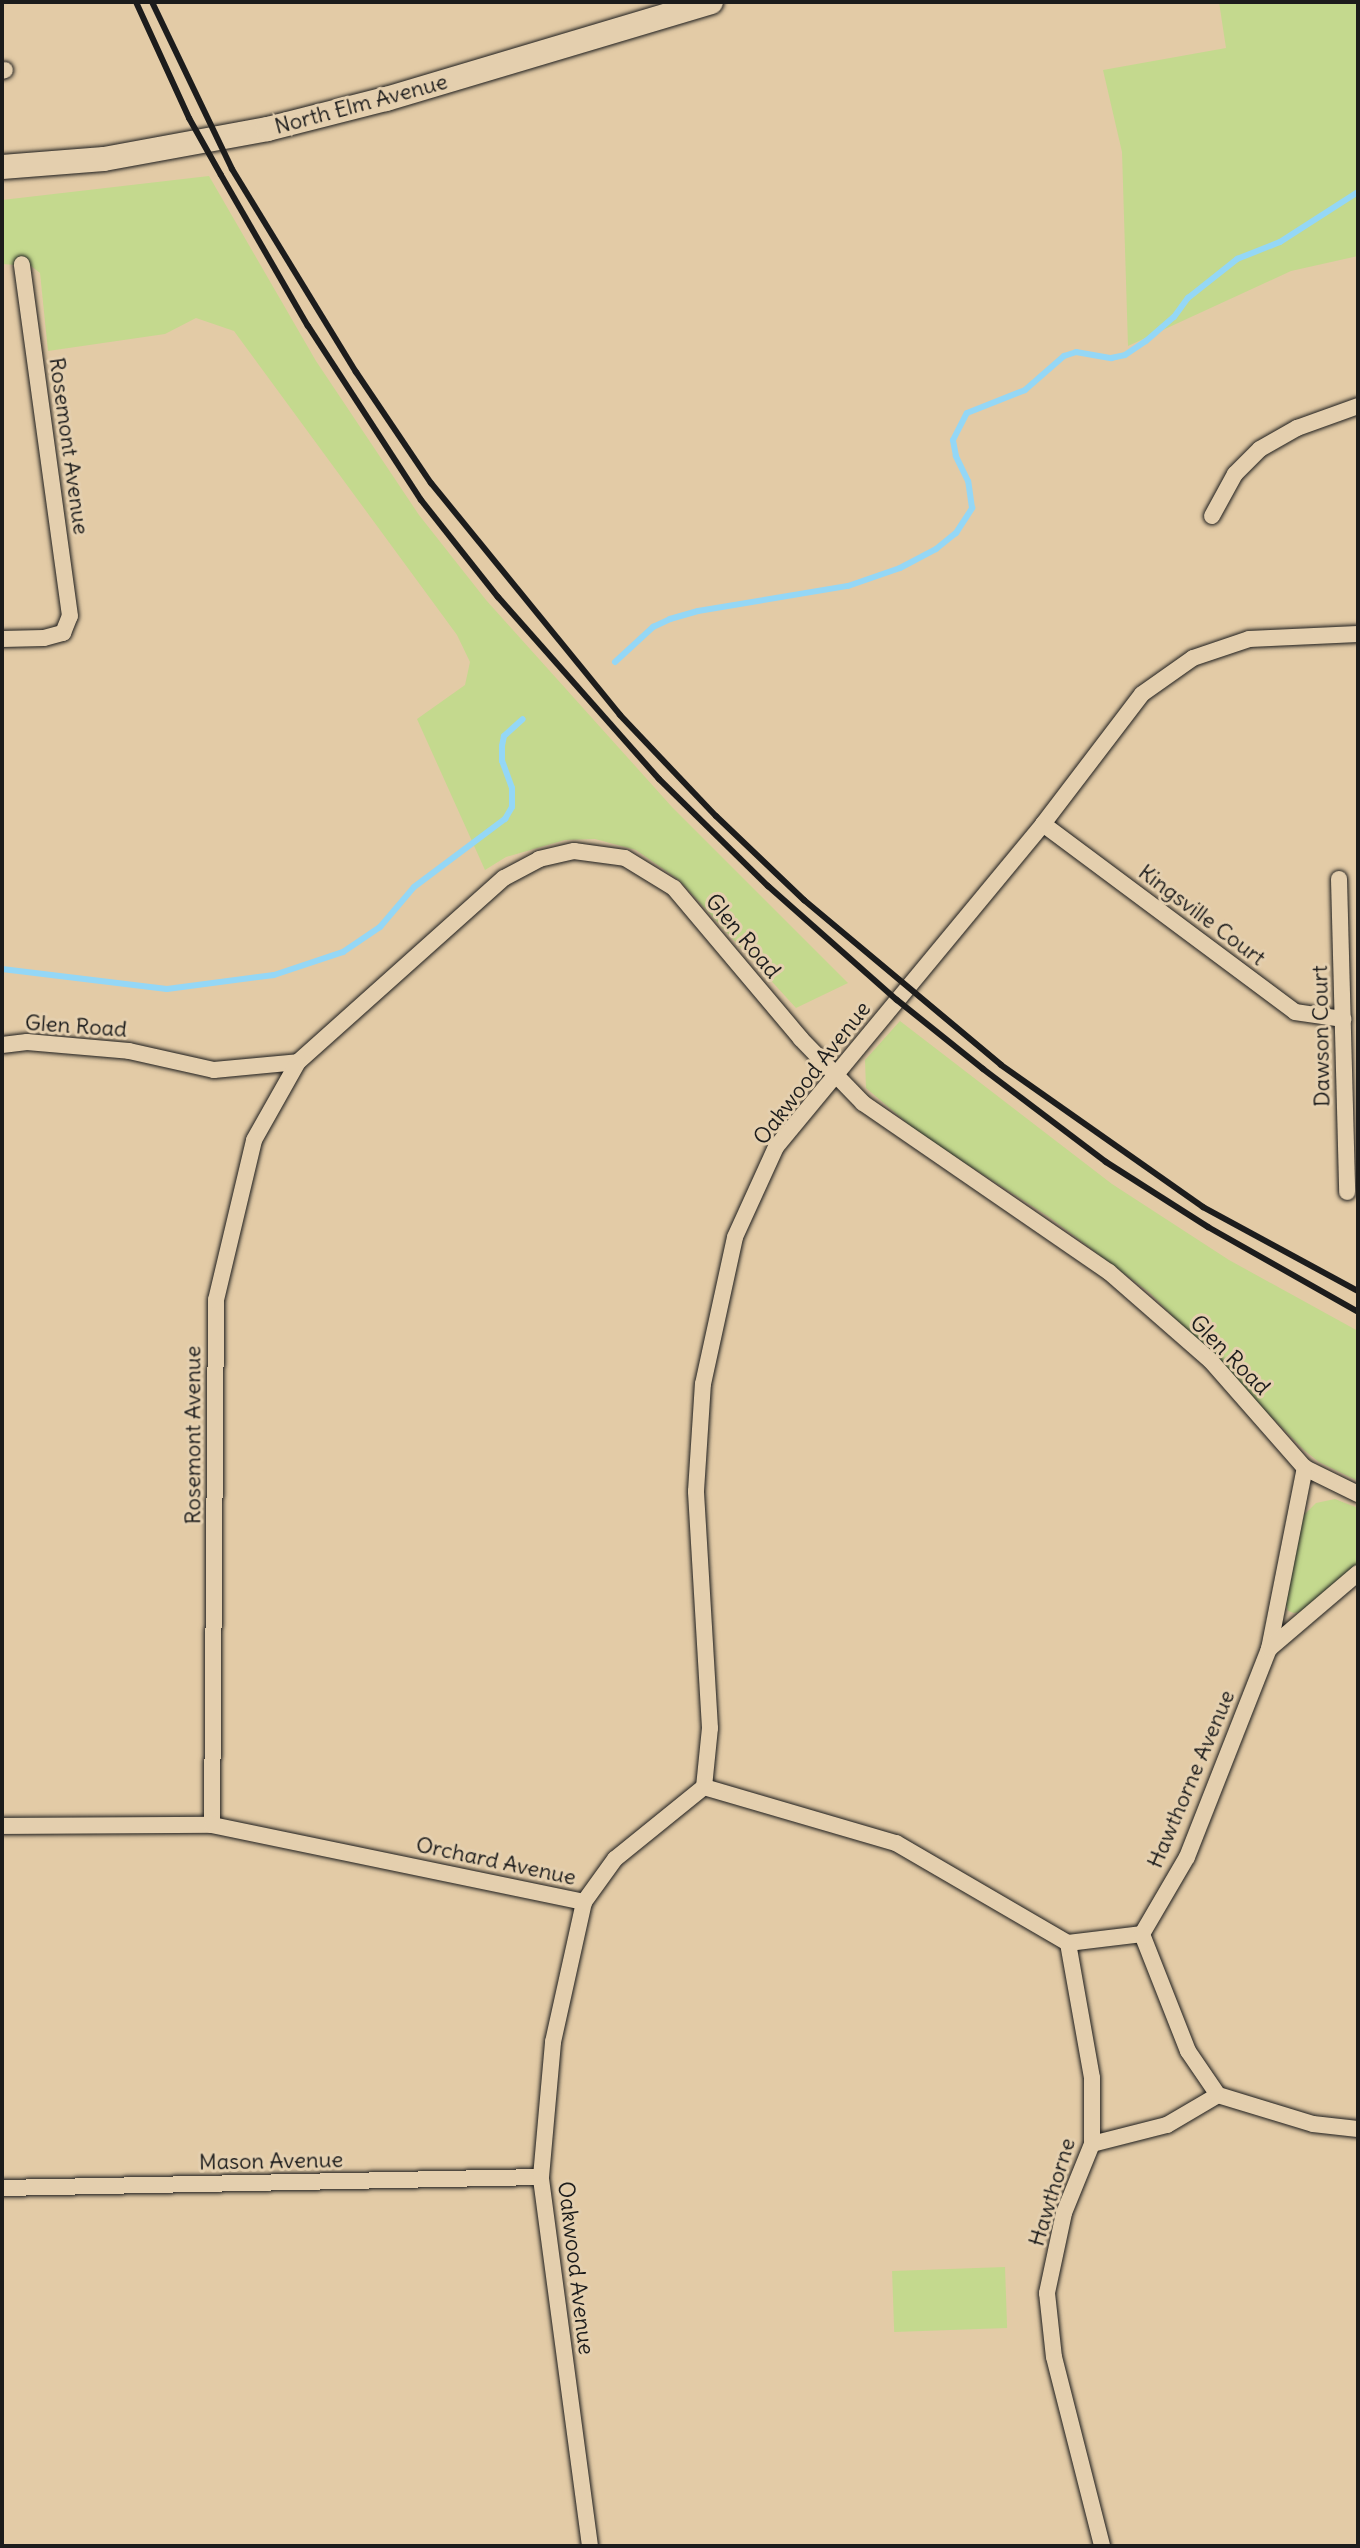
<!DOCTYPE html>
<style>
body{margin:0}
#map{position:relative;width:1360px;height:2548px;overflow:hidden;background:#e3cba6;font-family:Delius,sans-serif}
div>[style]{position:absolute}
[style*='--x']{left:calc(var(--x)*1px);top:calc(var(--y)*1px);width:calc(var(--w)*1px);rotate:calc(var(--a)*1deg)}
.green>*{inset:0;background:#c4d98e;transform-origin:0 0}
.stream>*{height:6px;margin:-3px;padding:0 3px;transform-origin:3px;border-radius:3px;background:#94d7f6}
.roads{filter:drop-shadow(0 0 2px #1c1c1c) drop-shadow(0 0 2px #1c1c1c)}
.street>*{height:16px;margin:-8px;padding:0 8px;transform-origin:8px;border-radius:8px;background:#e4cfae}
.secondary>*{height:24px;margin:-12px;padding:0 12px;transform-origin:12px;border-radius:12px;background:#e4cfae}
.rail>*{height:6px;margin:-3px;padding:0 3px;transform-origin:3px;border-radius:3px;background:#1c1c1c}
span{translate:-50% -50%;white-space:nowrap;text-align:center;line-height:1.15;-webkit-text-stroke:6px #e4cfae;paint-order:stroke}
.street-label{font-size:22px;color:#1c1c1c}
.frame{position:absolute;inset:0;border:4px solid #1c1c1c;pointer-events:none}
</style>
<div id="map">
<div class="green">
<div style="clip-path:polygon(1219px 2px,1358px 2px,1358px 256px,1291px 271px,1128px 346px,1122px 152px,1103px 70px,1226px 48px)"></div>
<div style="clip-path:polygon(209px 176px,316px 361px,419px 515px,486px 600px,672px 807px,848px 983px,796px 1008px,679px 880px,636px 850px,595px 839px,565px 840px,506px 857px,485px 870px,417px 719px,465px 685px,470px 662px,457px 635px,234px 331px,196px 318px,165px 334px,48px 351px,40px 273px,31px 266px,2px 264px,2px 200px)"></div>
<div style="clip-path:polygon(900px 1021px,1112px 1184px,1229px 1260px,1358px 1331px,1358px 1481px,1319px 1462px,1304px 1450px,1150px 1293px,1049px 1217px,920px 1134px,866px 1088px,865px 1060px)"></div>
<div style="clip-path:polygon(1335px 1499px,1358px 1508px,1358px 1564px,1302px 1612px,1294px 1613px,1288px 1611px,1286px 1604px,1303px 1516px,1316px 1503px)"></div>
<div style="left:1005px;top:2267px;width:61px;height:113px;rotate:88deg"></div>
</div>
<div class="stream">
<div style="--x:615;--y:662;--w:52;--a:-42.6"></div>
<div style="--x:653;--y:627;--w:19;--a:-25"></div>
<div style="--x:670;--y:619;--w:29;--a:-16"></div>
<div style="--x:698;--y:611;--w:152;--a:-9.5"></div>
<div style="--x:848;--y:586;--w:55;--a:-19.1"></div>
<div style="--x:900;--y:568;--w:41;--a:-27.8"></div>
<div style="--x:936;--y:549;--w:26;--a:-39"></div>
<div style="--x:956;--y:533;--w:30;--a:-57"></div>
<div style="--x:972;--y:508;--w:27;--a:-98"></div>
<div style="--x:968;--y:481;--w:28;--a:-116"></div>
<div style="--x:956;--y:456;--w:16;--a:-101"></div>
<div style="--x:953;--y:440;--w:30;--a:-63"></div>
<div style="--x:967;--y:413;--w:62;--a:-21.6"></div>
<div style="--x:1025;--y:390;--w:52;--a:-41.1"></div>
<div style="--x:1064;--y:356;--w:13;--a:-18"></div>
<div style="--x:1076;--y:352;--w:36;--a:10"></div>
<div style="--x:1111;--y:358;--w:14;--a:-12"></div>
<div style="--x:1125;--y:355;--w:25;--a:-34"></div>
<div style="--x:1146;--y:341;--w:37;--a:-41"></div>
<div style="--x:1174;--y:317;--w:24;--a:-54"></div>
<div style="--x:1188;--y:298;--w:63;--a:-38.5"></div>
<div style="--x:1237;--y:259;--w:46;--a:-21.6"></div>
<div style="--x:1280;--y:242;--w:93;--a:-32.7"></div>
<div style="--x:2;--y:969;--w:166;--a:6.9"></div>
<div style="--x:167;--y:989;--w:108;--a:-7.5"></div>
<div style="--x:274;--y:975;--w:73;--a:-18.4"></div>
<div style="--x:343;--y:952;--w:45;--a:-34"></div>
<div style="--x:380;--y:927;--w:52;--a:-49.6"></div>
<div style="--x:414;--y:887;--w:114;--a:-36.8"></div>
<div style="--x:505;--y:819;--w:14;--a:-60"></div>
<div style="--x:512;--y:807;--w:19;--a:-90"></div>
<div style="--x:512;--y:788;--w:29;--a:-110"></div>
<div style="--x:502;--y:761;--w:15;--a:-90"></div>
<div style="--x:502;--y:746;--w:10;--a:-79"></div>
<div style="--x:504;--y:736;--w:25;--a:-42"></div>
</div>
<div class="roads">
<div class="street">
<div style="--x:2;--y:71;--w:3;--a:-18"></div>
<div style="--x:1212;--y:516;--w:48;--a:-61.3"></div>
<div style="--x:1235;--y:474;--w:35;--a:-45"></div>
<div style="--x:1260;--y:449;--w:43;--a:-29.6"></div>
<div style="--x:1297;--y:428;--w:65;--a:-19.8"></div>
<div style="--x:2;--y:639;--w:42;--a:-1.4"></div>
<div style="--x:44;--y:638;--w:20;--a:-15"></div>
<div style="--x:63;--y:633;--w:18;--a:-68"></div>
<div style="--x:70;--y:616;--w:355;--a:-97.8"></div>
<div style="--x:1043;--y:824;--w:314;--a:36.7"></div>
<div style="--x:1295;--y:1012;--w:49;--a:8.3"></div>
<div style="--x:1339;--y:879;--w:313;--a:88.5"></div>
<div style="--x:2;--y:1045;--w:25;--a:-7"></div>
<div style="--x:27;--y:1042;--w:102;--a:5"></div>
<div style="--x:129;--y:1051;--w:87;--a:12.6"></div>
<div style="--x:214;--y:1070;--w:84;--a:-5.4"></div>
<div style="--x:298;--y:1062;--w:276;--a:-41.8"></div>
<div style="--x:504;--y:878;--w:40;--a:-28"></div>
<div style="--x:539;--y:859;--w:36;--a:-13"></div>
<div style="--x:574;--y:851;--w:51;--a:7.8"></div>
<div style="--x:625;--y:858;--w:57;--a:31.5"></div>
<div style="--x:674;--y:888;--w:197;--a:49.9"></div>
<div style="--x:801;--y:1039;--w:89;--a:45.9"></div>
<div style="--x:863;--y:1103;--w:298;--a:34.5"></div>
<div style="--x:1109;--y:1272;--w:134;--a:41.1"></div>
<div style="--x:1210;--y:1360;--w:144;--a:48.7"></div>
<div style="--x:1305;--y:1468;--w:59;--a:26.1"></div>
<div style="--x:1269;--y:1649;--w:185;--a:-78.8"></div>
<div style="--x:704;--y:1787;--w:59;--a:-84.2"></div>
<div style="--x:710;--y:1728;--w:237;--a:-93.4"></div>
<div style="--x:696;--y:1491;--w:107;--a:-86.3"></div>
<div style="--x:703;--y:1384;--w:150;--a:-77.7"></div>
<div style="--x:735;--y:1237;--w:99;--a:-65.5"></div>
<div style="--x:776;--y:1147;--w:419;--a:-50.4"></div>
<div style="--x:1043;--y:824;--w:163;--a:-52.7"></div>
<div style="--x:1142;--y:694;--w:62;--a:-35.2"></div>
<div style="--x:1193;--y:658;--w:59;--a:-18.7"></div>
<div style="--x:1249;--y:639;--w:109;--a:-2.6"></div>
<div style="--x:704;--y:1787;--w:200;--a:16.3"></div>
<div style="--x:896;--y:1843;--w:199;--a:30.2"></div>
<div style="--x:1068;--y:1943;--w:75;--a:-6.9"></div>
<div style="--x:212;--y:1825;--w:525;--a:-89.56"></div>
<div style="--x:216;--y:1300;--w:164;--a:-76.6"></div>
<div style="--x:254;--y:1140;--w:90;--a:-60.6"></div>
<div style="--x:2;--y:1826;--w:210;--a:-0.3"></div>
<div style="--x:212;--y:1825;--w:380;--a:11.7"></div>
<div style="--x:1068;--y:1943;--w:137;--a:79.9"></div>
<div style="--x:1092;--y:2078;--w:66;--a:90"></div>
<div style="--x:1092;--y:2144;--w:74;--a:112.1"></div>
<div style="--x:1064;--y:2213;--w:82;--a:102"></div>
<div style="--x:1047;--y:2293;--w:64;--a:83.8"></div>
<div style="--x:1054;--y:2357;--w:195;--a:75.7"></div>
<div style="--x:1218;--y:2095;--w:53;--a:-124.3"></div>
<div style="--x:1188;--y:2051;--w:126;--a:-111.5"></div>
<div style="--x:1142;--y:1934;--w:89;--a:-59.7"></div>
<div style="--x:1187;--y:1857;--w:224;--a:-68.5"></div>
<div style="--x:1269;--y:1649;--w:117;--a:-40.5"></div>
<div style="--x:1092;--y:2144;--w:77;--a:-14.2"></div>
<div style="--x:1167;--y:2125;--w:59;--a:-30.5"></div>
<div style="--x:1218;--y:2095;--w:99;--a:17"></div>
<div style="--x:1313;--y:2124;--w:45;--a:6.3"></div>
<div style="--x:2;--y:2188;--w:539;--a:-1.17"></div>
<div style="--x:590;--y:2546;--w:372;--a:-97.6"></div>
<div style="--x:541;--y:2177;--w:136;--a:-84.9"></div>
<div style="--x:553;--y:2042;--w:143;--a:-77.5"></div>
<div style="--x:584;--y:1902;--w:53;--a:-54.2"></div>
<div style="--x:615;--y:1859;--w:114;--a:-39"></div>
</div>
<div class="secondary">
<div style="--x:2;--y:167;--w:102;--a:-4.5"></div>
<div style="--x:104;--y:159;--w:167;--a:-10.4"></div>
<div style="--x:268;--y:129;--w:122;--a:-14.3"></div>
<div style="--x:386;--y:99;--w:339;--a:-16.6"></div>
</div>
</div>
<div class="rail">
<div style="--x:136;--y:2;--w:128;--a:65.4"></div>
<div style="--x:189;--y:118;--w:65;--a:60.7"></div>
<div style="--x:221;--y:175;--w:174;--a:60.1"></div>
<div style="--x:308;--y:326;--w:207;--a:57"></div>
<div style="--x:421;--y:500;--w:124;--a:51.6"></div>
<div style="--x:498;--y:597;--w:243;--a:48.5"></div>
<div style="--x:659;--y:779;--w:153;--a:44.5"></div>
<div style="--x:768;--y:886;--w:172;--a:41.5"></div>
<div style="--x:897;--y:1000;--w:110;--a:38.7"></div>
<div style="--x:983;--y:1069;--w:154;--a:37.1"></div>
<div style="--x:1106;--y:1162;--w:121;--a:32.5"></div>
<div style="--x:1208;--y:1227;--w:172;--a:29.5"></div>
<div style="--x:152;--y:2;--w:185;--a:64.4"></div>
<div style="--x:232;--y:169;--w:238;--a:58.6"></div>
<div style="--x:356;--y:372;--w:134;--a:56"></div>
<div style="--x:431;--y:483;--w:299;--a:50.8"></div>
<div style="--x:620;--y:715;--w:139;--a:46.5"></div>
<div style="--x:716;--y:816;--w:122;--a:43.7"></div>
<div style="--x:804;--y:900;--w:257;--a:39.9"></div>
<div style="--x:1001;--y:1065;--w:247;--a:35.1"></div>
<div style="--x:1203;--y:1207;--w:176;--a:28.5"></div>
</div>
<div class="street-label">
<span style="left:361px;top:104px;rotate:-15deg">North Elm Avenue</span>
<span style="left:69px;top:446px;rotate:82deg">Rosemont Avenue</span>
<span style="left:1202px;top:915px;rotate:37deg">Kingsville Court</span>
<span style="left:743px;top:936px;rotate:50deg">Glen Road</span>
<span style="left:76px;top:1026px;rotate:4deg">Glen Road</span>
<span style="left:1321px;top:1036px;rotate:-91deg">Dawson Court</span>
<span style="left:812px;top:1073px;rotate:-52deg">Oakwood Avenue</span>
<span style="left:1230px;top:1355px;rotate:45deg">Glen Road</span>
<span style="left:193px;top:1435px;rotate:-90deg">Rosemont Avenue</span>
<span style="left:1191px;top:1779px;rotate:-67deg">Hawthorne Avenue</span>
<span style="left:496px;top:1861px;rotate:12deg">Orchard Avenue</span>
<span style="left:271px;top:2161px;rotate:-1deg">Mason Avenue</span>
<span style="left:1052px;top:2192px;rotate:-73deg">Hawthorne</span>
<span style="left:576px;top:2268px;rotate:83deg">Oakwood Avenue</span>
</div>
<div class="frame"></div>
</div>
